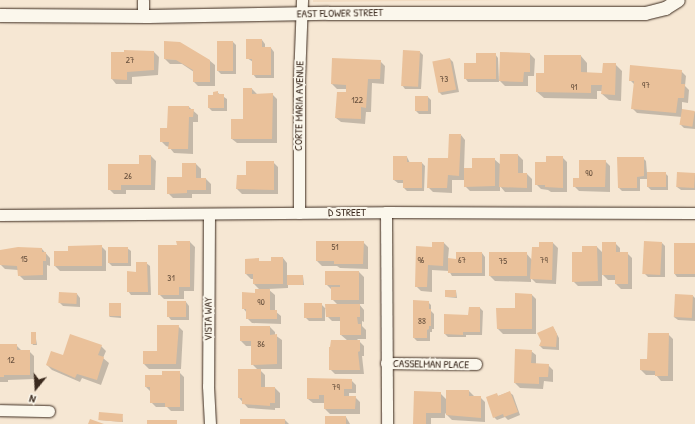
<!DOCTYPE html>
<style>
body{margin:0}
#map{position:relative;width:695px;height:424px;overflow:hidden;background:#f6e7d3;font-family:"Patrick Hand",sans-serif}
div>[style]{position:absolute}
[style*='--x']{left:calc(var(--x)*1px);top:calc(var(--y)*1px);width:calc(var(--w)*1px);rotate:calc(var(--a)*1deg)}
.built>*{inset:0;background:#f2dcc2}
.shadow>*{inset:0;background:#0003}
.building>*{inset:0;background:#eac19a;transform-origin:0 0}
.roads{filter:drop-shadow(0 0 1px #3b2a1e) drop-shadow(0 0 1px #3b2a1e)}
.minor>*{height:11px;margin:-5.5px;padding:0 5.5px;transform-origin:5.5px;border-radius:5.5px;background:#fbf7ec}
.tertiary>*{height:13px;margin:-6.5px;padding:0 6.5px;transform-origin:6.5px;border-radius:6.5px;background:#fbf7ec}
span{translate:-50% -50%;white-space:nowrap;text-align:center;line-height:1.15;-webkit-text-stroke:4px #fbf7ec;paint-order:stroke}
.number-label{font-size:9px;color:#67503d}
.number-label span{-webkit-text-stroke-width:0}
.street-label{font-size:11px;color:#3b2a1e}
.north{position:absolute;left:16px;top:368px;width:40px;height:40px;-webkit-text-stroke:3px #fbf7ec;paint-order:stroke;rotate:198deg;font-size:11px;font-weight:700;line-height:16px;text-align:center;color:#3b2a1e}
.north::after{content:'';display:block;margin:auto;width:14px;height:18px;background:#3b2a1e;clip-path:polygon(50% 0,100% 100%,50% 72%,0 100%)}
</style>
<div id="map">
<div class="built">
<div style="clip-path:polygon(313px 0,511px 0,313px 2px)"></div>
</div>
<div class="shadow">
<div style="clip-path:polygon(262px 40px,265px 44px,265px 48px,271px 48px,274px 52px,274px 78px,256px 78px,253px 74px,253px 62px,247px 58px)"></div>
<div style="clip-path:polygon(233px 42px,236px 45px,236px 74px,221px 74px,218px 71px)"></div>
<div style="clip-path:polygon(154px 52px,159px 57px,158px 75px,132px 77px,132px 84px,116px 84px,112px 79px)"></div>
<div style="clip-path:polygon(420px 52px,423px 55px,421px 89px,405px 89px,402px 85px)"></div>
<div style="clip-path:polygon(495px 54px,498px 58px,499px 82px,468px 82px,465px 78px,477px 64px)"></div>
<div style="clip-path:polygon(530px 54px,535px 59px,534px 76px,528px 76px,528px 86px,505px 86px,500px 81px)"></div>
<div style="clip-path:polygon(581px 56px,587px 63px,587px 73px,603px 74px,615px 64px,622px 71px,621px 101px,609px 100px,602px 94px,603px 91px,597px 91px,597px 99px,544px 98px,537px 92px,545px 74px)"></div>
<div style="clip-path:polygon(165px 59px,209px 60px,215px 65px,215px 86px,198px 86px,194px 82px,194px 72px,182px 64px,170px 64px)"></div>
<div style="clip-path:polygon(450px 59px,453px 62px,459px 92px,442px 95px,439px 92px)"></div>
<div style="clip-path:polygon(380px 61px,385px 66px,384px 84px,372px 83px,371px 112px,366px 112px,365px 124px,341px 122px,336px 118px,347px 89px,337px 89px,332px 84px)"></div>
<div style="clip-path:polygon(681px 71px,686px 76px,685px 86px,689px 90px,688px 103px,682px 102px,682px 110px,695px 112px,695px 129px,684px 128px,681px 125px,682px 117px,637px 113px,633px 109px,635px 85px,630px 80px)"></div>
<div style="clip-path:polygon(252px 89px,257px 94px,272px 94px,277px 99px,277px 143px,237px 143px,232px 139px,244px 120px)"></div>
<div style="clip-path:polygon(214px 93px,218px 93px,227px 99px,227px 111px,212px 111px,209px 108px,209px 96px,214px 96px)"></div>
<div style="clip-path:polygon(428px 97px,431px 100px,431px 114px,419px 114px,416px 111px)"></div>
<div style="clip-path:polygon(189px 107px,198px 115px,198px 122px,193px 122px,193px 154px,174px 153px,169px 147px,166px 146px,161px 141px,168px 129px)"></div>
<div style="clip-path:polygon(461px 135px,465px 140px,464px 169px,473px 169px,494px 159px,501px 165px,518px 155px,523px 160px,523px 174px,527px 174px,532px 179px,532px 192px,505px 192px,500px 186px,500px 191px,470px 191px,465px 186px,465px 180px,452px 180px,452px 193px,433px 192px,428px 187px,449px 160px)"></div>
<div style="clip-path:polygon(140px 156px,151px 156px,156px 161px,155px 190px,126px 190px,126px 194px,114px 194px,109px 189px,140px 165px)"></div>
<div style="clip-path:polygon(407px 157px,410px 163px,422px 163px,425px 166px,424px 191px,407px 191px,404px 188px,404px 183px,398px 183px,394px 180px)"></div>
<div style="clip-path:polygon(562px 157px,567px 162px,567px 192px,551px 192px,548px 190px,541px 189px,536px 184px,547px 163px)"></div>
<div style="clip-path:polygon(643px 158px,646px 161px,647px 173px,665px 173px,668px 176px,668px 190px,651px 190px,648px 187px,648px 179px,640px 179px,640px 191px,622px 191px,619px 188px)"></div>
<div style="clip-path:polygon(605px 161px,610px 166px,610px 192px,579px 191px,574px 186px,580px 179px)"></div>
<div style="clip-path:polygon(273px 162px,278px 167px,278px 194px,242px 194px,237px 189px,238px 176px,247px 176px)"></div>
<div style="clip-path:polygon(196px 164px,201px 169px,201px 179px,206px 179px,211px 184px,211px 194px,192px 194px,192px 198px,173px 198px,168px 193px)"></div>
<div style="clip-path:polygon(695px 174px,695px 190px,681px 190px,677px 187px)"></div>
<div style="clip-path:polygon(190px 242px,195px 247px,194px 291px,184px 291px,184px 299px,164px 299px,159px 294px,178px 246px)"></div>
<div style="clip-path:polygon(363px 242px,368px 247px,368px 269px,340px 268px,337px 266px,322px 266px,317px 261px)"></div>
<div style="clip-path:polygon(444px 243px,449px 248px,448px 259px,457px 260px,482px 253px,485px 257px,485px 276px,452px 276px,449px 271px,432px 270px,432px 292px,421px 291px,416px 286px,433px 248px)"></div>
<div style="clip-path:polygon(553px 243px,558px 248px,556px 284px,536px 283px,531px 278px,531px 282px,495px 281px,490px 276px,490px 253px,526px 253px,532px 260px,540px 248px)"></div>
<div style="clip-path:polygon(615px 243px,620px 248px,620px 253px,627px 253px,632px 258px,632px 289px,621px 289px,616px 284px,616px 280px,608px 280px,602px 274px,602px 286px,578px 286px,573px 281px,583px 253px,597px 247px,603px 253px)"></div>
<div style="clip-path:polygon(662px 243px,665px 246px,665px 277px,648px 277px,645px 274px)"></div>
<div style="clip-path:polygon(695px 244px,695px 277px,677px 277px,674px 273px)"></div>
<div style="clip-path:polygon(101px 246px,106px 251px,106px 271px,60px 271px,55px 266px,69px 252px)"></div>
<div style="clip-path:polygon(127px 248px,131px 251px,131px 266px,112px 266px,109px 263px)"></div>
<div style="clip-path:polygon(42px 249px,50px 258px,50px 266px,47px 265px,47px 280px,24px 280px,19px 275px,18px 270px,5px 269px,0 264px)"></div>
<div style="clip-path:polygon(283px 258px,287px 263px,287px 276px,303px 276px,304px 285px,289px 285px,288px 284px,288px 288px,268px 289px,275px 295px,275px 311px,281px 316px,281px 324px,252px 323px,247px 318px,247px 313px,243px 308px,260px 290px,254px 284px,254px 279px,251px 279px,246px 274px,246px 260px,272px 262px)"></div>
<div style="clip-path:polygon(146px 263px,150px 266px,151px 295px,131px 295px,128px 291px,137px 273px)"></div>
<div style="clip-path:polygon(359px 272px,364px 277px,364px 304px,359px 304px,364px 310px,364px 322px,362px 321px,362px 326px,366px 330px,366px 339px,357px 339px,364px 346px,364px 356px,362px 356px,364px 374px,335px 374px,330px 369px,348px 341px,341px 335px,341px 321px,332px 321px,327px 316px,338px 305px,332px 299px,331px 289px,326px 284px)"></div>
<div style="clip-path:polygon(456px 291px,457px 298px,446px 297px)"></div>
<div style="clip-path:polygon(77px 294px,80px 298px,80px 307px,63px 306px,60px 303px)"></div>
<div style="clip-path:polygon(531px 294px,536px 299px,536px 334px,503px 334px,498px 329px)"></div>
<div style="clip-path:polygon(693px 296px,695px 298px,695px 321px,678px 320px,674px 317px)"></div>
<div style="clip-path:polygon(168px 302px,186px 302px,189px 306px,189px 320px,171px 320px,168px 316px)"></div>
<div style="clip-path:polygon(428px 302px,431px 305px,431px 311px,434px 314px,434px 329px,432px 329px,432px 332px,430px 332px,430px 341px,417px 341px,414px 338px)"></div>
<div style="clip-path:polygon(120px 304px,121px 318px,110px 317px,109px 316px)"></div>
<div style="clip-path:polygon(321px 304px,326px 309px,325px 309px,325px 321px,309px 321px,305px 317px)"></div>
<div style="clip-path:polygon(480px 308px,483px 311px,482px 335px,466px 335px,466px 337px,448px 337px,445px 334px)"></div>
<div style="clip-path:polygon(178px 326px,183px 331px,181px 369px,149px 369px,144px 364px,158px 352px)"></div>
<div style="clip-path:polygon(241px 327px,270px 327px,275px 332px,275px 335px,282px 340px,282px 369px,259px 369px,265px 375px,265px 388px,275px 388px,280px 393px,280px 408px,275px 408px,275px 410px,248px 408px,239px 398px,239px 370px,258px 370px,252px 364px,252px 346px,246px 346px,241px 341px)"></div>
<div style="clip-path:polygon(553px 327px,559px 338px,559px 350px,543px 349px,540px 346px)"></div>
<div style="clip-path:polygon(35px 333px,37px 345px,33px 345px,32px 343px)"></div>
<div style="clip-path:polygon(668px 334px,673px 339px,673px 381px,661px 381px,656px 375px,646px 375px,641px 370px)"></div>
<div style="clip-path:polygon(0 345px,16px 345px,21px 350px,29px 351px,34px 356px,34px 379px,8px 380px,8px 382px,0 382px)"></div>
<div style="clip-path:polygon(101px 346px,106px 351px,103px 358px,109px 363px,101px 385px,82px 378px,80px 382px,52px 370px,47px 365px,63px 356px)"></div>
<div style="clip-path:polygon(531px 351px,536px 355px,536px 364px,548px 365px,553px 370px,553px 382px,544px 381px,543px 389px,520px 388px,515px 383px)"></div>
<div style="clip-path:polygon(179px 372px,184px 377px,184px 411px,171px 411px,167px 407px,156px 407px,151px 402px,151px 392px,146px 387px,163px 376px)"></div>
<div style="clip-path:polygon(351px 380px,356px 385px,356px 393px,349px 393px,349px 397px,355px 397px,360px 402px,360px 414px,330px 414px,325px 409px,325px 403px,313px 403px,308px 399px)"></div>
<div style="clip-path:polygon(469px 391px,474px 396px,480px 397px,485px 402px,485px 422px,452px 420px,445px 413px,445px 418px,431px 418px,431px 424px,414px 424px,440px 393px,447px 400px)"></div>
<div style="clip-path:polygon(509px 392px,513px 395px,520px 415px,508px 420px,505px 417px,497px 420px,494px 417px,497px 395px,498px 396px)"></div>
<div style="clip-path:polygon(122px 415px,123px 422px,99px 420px)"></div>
<div style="clip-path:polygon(346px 417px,350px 424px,327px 424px)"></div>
<div style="clip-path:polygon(285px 420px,289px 424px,241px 424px)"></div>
</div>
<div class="building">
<div style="clip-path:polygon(246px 39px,262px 39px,262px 47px,271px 47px,271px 75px,252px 75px,252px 59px,246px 59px)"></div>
<div style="clip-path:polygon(164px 41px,180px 42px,210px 60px,210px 82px,193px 82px,193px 70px,176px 60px,164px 59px)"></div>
<div style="left:217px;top:41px;width:16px;height:30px"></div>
<div style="clip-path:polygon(124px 50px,154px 51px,154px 70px,127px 72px,127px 80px,111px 79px,111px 52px,124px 52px)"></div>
<div style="left:403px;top:50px;width:17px;height:36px;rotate:3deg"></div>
<div style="clip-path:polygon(500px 52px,530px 53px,530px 72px,524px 72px,523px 82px,499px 81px)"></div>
<div style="clip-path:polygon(476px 53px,496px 53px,496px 79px,464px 79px,464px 63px,476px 63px)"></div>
<div style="clip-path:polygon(544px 55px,581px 55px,581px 72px,602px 73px,603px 63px,616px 63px,615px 95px,601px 94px,602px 85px,591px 85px,591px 93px,536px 92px,536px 73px,544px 73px)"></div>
<div style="clip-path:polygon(332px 58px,381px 60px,380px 79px,368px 79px,366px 108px,361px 107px,361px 119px,335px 118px,337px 92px,346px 92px,346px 85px,331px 84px)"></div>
<div style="left:450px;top:58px;width:32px;height:18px;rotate:79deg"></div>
<div style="clip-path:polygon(630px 65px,682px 70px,681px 84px,685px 84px,684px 98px,678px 98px,676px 113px,631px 109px,634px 81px,629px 81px)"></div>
<div style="clip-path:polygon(243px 88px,252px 88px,252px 94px,273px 93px,272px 139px,231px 139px,231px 119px,243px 119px)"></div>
<div style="clip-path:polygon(218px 91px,218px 94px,224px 94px,224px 108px,208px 108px,208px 95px,213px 95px,213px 92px)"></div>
<div style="left:415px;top:96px;width:13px;height:15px"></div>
<div style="clip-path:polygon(168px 106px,189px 106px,189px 109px,194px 109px,193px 117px,189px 117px,188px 149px,168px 149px,169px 142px,160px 142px,160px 128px,167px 128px)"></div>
<div style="left:682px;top:109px;width:13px;height:16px;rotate:9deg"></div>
<div style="clip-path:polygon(449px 134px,461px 134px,459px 176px,448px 175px,447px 188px,427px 188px,428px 158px,448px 158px)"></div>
<div style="clip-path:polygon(500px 154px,518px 154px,518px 173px,527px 173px,527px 188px,499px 187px)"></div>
<div style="clip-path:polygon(139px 155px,151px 155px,151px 185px,121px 185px,121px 190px,108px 190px,108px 164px,139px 164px)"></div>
<div style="clip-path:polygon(393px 156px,407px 156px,407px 162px,422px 162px,422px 188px,403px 188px,403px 180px,393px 180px)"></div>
<div style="clip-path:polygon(546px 156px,563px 156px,563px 188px,545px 187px,545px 185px,535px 185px,535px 162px,546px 162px)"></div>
<div style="clip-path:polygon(617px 157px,644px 157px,644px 176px,637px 177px,637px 188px,618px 188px)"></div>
<div style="clip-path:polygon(472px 158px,495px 158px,495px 186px,464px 187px,464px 168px,472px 168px)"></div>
<div style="clip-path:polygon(579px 160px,606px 160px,605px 187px,573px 187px,573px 178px,579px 178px)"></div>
<div style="clip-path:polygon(246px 161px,274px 161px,274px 190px,236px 189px,237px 175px,246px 175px)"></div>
<div style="clip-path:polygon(182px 163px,196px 163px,196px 178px,206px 178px,206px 190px,187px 190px,187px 193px,167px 194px,167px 177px,182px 177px)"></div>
<div style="left:647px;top:172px;width:19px;height:15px"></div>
<div style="left:677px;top:172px;width:18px;height:15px;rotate:3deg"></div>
<div style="clip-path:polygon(176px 241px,190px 241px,190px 287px,179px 287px,179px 295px,158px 295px,158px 245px,177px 245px)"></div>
<div style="clip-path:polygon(316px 241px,364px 241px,363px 264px,334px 264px,334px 261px,316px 261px)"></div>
<div style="left:644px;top:241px;width:18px;height:33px;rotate:3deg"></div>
<div style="clip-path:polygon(432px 242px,444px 242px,443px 266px,428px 265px,427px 287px,415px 287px,416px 246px,432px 247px)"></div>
<div style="clip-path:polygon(539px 242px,553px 242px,552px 280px,530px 279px,532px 247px,539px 247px)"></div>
<div style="clip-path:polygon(602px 242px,616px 242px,616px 252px,628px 252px,628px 284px,615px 284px,615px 275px,602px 275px)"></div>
<div style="left:674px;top:243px;width:21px;height:31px"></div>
<div style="clip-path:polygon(102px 245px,102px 266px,54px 266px,54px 251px,68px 251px,68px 246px)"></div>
<div style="clip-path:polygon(582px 246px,597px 246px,598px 281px,572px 282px,572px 252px,582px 252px)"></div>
<div style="clip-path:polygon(18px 247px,42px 248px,42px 252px,46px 252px,46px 261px,43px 261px,43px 275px,18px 276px,17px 266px,0 265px,0 250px)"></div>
<div style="left:108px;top:247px;width:20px;height:16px"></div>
<div style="clip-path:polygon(456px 252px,482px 252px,482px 273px,448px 273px,448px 258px,456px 259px)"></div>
<div style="left:489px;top:252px;width:38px;height:24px"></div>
<div style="clip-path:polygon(271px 257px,283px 257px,283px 284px,253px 284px,253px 274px,245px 274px,245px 259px,259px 258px,259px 261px,271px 261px)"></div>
<div style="clip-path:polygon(136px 262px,147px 262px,148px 292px,127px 292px,127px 271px,136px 272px)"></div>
<div style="clip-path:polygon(325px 271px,359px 271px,359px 300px,331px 300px,331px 287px,340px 287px,340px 285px,325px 285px)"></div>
<div style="left:287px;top:275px;width:16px;height:10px"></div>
<div style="clip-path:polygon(255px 289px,270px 289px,270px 310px,277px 310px,277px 319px,246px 319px,246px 309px,242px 309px,242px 292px,255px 293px)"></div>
<div style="left:445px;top:290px;width:11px;height:7px"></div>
<div style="left:59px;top:292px;width:18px;height:11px;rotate:3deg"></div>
<div style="clip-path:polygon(515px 293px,532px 294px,532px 329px,497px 329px,496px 308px,515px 308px)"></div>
<div style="left:675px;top:294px;width:18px;height:23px;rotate:3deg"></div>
<div style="clip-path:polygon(413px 300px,429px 301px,429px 309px,431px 309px,431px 326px,429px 326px,429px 329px,427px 330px,427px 338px,413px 338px)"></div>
<div style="left:167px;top:301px;width:19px;height:16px"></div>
<div style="left:109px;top:303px;width:12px;height:13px"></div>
<div style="left:304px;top:303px;width:18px;height:15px"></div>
<div style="clip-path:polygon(325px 304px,360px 304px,360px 317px,357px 317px,358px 324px,361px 324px,361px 335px,340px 335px,340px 317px,326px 317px)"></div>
<div style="clip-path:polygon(469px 307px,480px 307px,480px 332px,463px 332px,463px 335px,444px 334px,444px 314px,468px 315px)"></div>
<div style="clip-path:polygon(157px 325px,179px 325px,176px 364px,143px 364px,143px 351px,157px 351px)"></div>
<div style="clip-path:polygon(240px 326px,270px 326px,270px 335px,277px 334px,277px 364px,251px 365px,251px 341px,240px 341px)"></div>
<div style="clip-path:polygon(553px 326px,557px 334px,556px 347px,539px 346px,541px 341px,537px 333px)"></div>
<div style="left:31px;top:332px;width:5px;height:12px"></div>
<div style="clip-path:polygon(648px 333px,669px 333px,668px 376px,655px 376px,655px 371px,640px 370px,640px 359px,647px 359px)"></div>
<div style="clip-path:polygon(70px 334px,102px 345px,98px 355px,104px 357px,97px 380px,77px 374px,75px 378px,46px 365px,51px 351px,63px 355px)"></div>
<div style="clip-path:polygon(331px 340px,360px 340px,360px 351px,358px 352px,360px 370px,329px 370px,329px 347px,330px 347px)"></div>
<div style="clip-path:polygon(0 344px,17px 344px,17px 350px,30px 350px,30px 375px,4px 375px,4px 377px,0 377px)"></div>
<div style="clip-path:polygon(515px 349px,532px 350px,531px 363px,549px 364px,548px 377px,539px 377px,539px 384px,514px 383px)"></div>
<div style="clip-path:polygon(238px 369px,261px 369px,261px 387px,275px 387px,275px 403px,270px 403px,270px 406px,242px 404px,242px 398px,238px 398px)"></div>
<div style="clip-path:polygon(162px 371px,180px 371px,180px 407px,165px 407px,165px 403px,150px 403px,150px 387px,145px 387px,145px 375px,162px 375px)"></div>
<div style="clip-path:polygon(307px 378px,352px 379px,352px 389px,344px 389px,344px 396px,356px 396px,355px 409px,324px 409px,324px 395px,319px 395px,319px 399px,307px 399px)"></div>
<div style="clip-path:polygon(446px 390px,469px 390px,469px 396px,481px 396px,481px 418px,446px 415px)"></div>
<div style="clip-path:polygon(414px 391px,441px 392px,441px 413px,426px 413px,426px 424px,413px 424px)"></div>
<div style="clip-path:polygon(510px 391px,518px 412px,504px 417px,503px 414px,493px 418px,486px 397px,497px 393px,498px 396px)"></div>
<div style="left:99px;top:412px;width:24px;height:8px;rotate:5deg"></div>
<div style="left:325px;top:416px;width:21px;height:8px"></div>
<div style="clip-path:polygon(90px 419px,104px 424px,88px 424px)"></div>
<div style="left:240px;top:419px;width:45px;height:5px"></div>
<div style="left:147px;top:420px;width:30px;height:4px"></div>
</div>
<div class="roads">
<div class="minor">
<div style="--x:143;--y:16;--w:16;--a:-90"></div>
<div style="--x:386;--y:212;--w:212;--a:89.7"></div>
<div style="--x:299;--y:213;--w:134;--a:-90"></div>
<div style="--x:299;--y:79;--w:79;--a:-87.8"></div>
<div style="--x:0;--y:215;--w:386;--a:-0.4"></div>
<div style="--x:386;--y:212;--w:309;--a:0.2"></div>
<div style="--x:209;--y:215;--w:171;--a:90.3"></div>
<div style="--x:208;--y:386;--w:38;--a:87"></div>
<div style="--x:386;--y:363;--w:90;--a:0.6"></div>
<div style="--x:0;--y:410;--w:49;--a:1.2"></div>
</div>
<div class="tertiary">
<div style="--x:0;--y:15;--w:148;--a:0.4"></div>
<div style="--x:148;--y:16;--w:180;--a:-1"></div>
<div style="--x:328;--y:13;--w:317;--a:0"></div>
<div style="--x:645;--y:13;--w:21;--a:-14"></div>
<div style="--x:665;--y:8;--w:15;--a:-32"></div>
</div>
</div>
<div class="number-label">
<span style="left:130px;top:60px">27</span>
<span style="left:444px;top:79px">73</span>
<span style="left:646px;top:85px">97</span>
<span style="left:574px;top:87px">91</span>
<span style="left:357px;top:100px">122</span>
<span style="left:589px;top:173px">90</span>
<span style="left:128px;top:176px">26</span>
<span style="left:335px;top:247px">51</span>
<span style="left:24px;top:259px">15</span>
<span style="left:421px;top:260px">96</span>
<span style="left:462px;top:260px">67</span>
<span style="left:544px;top:260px">79</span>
<span style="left:503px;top:261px">75</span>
<span style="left:171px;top:278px">31</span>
<span style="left:261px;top:302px">90</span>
<span style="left:422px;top:321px">88</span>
<span style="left:261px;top:344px">86</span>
<span style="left:11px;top:360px">12</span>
<span style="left:336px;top:387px">79</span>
</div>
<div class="street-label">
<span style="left:340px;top:13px;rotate:-1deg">EAST FLOWER STREET</span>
<span style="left:299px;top:106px;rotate:-89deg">CORTE MARIA AVENUE</span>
<span style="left:347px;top:212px">D STREET</span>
<span style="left:208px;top:319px;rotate:-90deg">VISTA WAY</span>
<span style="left:431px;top:364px;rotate:1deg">CASSELMAN PLACE</span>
</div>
<div class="north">N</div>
</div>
